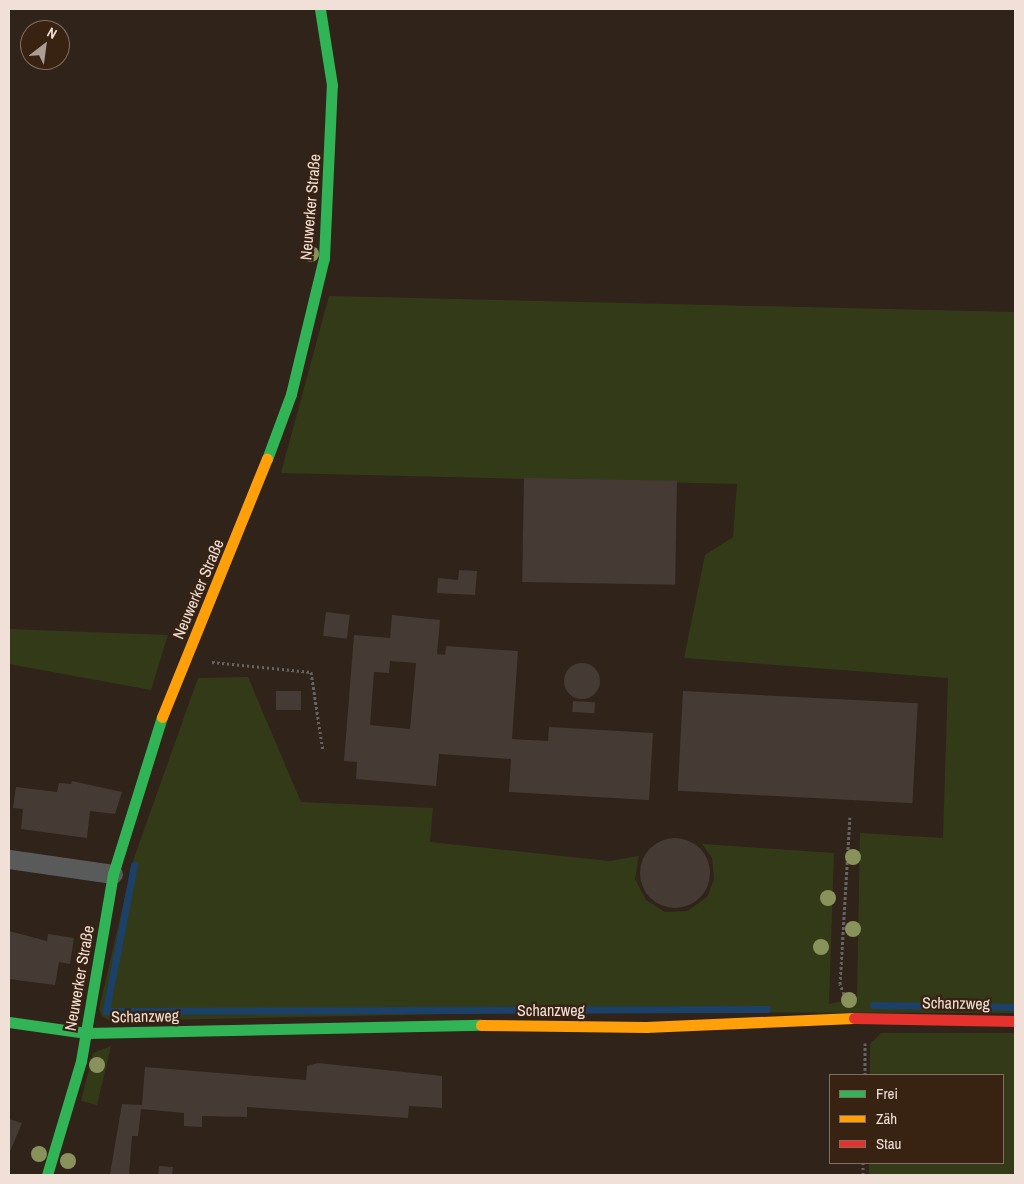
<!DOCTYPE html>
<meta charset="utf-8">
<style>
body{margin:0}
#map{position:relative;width:1024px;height:1184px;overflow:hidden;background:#30231a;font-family:"Archivo Narrow",sans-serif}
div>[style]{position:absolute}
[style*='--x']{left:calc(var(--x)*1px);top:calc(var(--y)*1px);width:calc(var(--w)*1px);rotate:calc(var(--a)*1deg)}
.green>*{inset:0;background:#333a17}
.stream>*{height:7px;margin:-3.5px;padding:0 3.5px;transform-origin:3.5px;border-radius:3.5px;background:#1b4168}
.building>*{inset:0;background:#453b34;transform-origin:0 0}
.round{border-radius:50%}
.path>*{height:3px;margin-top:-1.5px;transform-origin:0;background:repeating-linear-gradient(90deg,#666462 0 2.5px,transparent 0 5px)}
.street>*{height:19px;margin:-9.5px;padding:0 9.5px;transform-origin:9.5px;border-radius:9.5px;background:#595b5b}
.fast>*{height:11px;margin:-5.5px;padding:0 5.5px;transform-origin:5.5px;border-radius:5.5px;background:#30b455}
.slow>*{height:11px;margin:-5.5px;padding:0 5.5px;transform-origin:5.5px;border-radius:5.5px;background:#ff9f0a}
.jam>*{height:11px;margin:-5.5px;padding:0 5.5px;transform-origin:5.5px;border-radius:5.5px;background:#e5322d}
.trees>*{width:16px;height:16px;margin:-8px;border-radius:50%;background:#8a925c}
span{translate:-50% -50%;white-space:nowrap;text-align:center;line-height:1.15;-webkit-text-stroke:4.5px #382212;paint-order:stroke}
.street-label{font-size:16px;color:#f0e0d7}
.frame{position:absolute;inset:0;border:10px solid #f0e0d7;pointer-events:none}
.legend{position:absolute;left:829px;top:1074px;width:175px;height:90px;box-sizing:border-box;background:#382212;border:1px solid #826e61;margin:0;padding:6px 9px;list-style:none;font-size:15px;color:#f0e0d7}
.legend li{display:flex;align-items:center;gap:10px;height:25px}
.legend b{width:25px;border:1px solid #826e61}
.north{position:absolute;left:20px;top:20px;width:50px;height:50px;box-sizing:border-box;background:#382212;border:1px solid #826e61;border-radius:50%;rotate:30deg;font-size:14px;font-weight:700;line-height:20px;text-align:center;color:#f0e0d7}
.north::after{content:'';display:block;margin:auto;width:18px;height:22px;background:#ad9e95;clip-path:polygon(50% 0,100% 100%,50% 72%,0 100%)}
</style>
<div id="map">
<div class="green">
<div style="clip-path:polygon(329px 296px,1015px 312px,1015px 1013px,548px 1012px,110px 1021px,102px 1016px,99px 1009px,134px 858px,198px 678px,248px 677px,301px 802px,433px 808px,430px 842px,610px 861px,639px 856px,635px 879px,646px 900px,665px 912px,687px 911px,707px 897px,714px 879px,712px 858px,702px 844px,834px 853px,829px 1004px,857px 998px,860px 833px,943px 838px,948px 678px,684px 658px,705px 555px,733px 537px,737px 484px,281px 473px)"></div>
<div style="clip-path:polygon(9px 629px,168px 635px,151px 690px,9px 664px)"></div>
<div style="clip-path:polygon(881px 1033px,1015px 1033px,1015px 1175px,869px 1175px,869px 1163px,1003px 1163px,1003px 1075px,870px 1075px,870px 1044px)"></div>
<div style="clip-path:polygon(111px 1046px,97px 1105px,81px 1101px,93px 1053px)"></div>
</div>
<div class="stream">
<div style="--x:134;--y:865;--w:149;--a:100.9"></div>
<div style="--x:106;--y:1011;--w:661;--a:-0.17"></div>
<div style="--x:873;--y:1005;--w:142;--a:0.8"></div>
</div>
<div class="building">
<div style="left:524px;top:478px;width:153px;height:104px;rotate:1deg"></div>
<div style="clip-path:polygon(459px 570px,477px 571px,475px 595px,437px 593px,438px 578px,458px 580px)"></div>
<div style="left:326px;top:612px;width:24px;height:24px;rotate:7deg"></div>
<div style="clip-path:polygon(evenodd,392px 615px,440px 620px,437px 654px,445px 655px,446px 646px,518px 651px,512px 739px,548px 741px,549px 727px,653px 733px,649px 800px,509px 792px,511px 759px,439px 754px,436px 786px,356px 779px,357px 762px,344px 761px,354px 635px,390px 638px,392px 615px,390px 661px,416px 663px,410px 729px,370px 725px,374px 672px,389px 673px,390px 661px)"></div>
<div class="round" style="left:564px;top:663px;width:36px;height:36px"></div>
<div style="left:276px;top:691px;width:25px;height:19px"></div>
<div style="left:683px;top:691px;width:235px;height:100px;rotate:3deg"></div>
<div style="left:573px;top:701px;width:22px;height:11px;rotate:3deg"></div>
<div style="clip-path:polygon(72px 781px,122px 792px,115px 814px,90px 811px,87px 838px,21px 829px,23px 809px,13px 808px,16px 787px,57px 792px,59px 783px,71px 784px)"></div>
<div class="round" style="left:640px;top:838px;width:70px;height:70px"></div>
<div style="clip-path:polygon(9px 931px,47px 941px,48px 934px,74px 938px,70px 964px,59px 962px,55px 985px,9px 979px)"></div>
<div style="clip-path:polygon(318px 1063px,442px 1076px,442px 1108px,409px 1106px,408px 1118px,247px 1107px,247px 1117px,202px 1116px,202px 1127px,184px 1126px,184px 1113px,141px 1109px,138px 1136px,132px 1136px,129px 1175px,110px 1174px,122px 1104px,142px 1105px,145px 1067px,306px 1080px,307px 1066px)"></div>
<div style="clip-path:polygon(9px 1119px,22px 1123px,9px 1154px)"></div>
<div style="clip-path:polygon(159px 1166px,173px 1167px,172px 1175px,158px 1175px)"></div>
</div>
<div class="path">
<div style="--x:212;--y:662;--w:100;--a:5.8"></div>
<div style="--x:311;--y:672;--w:80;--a:81.4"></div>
<div style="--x:844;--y:994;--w:11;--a:-112"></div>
<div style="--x:840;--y:984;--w:167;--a:-86.6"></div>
<div style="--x:865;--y:1075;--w:32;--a:-90"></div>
<div style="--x:863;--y:1175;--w:12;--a:-90"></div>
</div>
<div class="street">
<div style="--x:9;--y:859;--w:105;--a:8.2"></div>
</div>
<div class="fast">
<div style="--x:267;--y:459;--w:69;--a:-69.7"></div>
<div style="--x:291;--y:394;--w:140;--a:-76.4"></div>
<div style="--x:324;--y:258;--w:173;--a:-87.4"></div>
<div style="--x:332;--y:85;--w:77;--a:-99"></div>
<div style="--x:9;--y:1022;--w:78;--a:8.1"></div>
<div style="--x:86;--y:1033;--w:395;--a:-1.2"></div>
<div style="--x:47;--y:1175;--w:119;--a:-73.4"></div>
<div style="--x:81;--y:1061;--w:190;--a:-80.3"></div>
<div style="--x:113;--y:874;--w:164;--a:-72.7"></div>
</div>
<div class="slow">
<div style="--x:162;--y:717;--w:279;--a:-67.9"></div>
<div style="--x:481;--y:1025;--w:165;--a:0.7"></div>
<div style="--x:646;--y:1027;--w:208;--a:-2.5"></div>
</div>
<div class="jam">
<div style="--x:854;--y:1018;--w:161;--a:1.1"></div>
</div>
<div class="trees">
<div style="left:311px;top:254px"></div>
<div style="left:853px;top:857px"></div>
<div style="left:828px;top:898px"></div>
<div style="left:853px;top:929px"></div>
<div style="left:821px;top:947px"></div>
<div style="left:849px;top:1000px"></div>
<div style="left:97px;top:1065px"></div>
<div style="left:39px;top:1154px"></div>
<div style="left:68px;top:1161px"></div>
</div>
<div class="street-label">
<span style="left:310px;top:207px;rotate:-85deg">Neuwerker Straße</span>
<span style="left:198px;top:589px;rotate:-67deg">Neuwerker Straße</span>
<span style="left:79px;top:978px;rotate:-80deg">Neuwerker Straße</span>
<span style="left:956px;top:1003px;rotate:1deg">Schanzweg</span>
<span style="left:551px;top:1010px">Schanzweg</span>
<span style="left:145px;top:1016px;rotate:-1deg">Schanzweg</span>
</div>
<div class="frame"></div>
<ul class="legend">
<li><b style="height:6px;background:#30b455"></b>Frei</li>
<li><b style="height:6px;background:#ff9f0a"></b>Zäh</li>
<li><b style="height:6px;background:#e5322d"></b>Stau</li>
</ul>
<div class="north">N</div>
</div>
